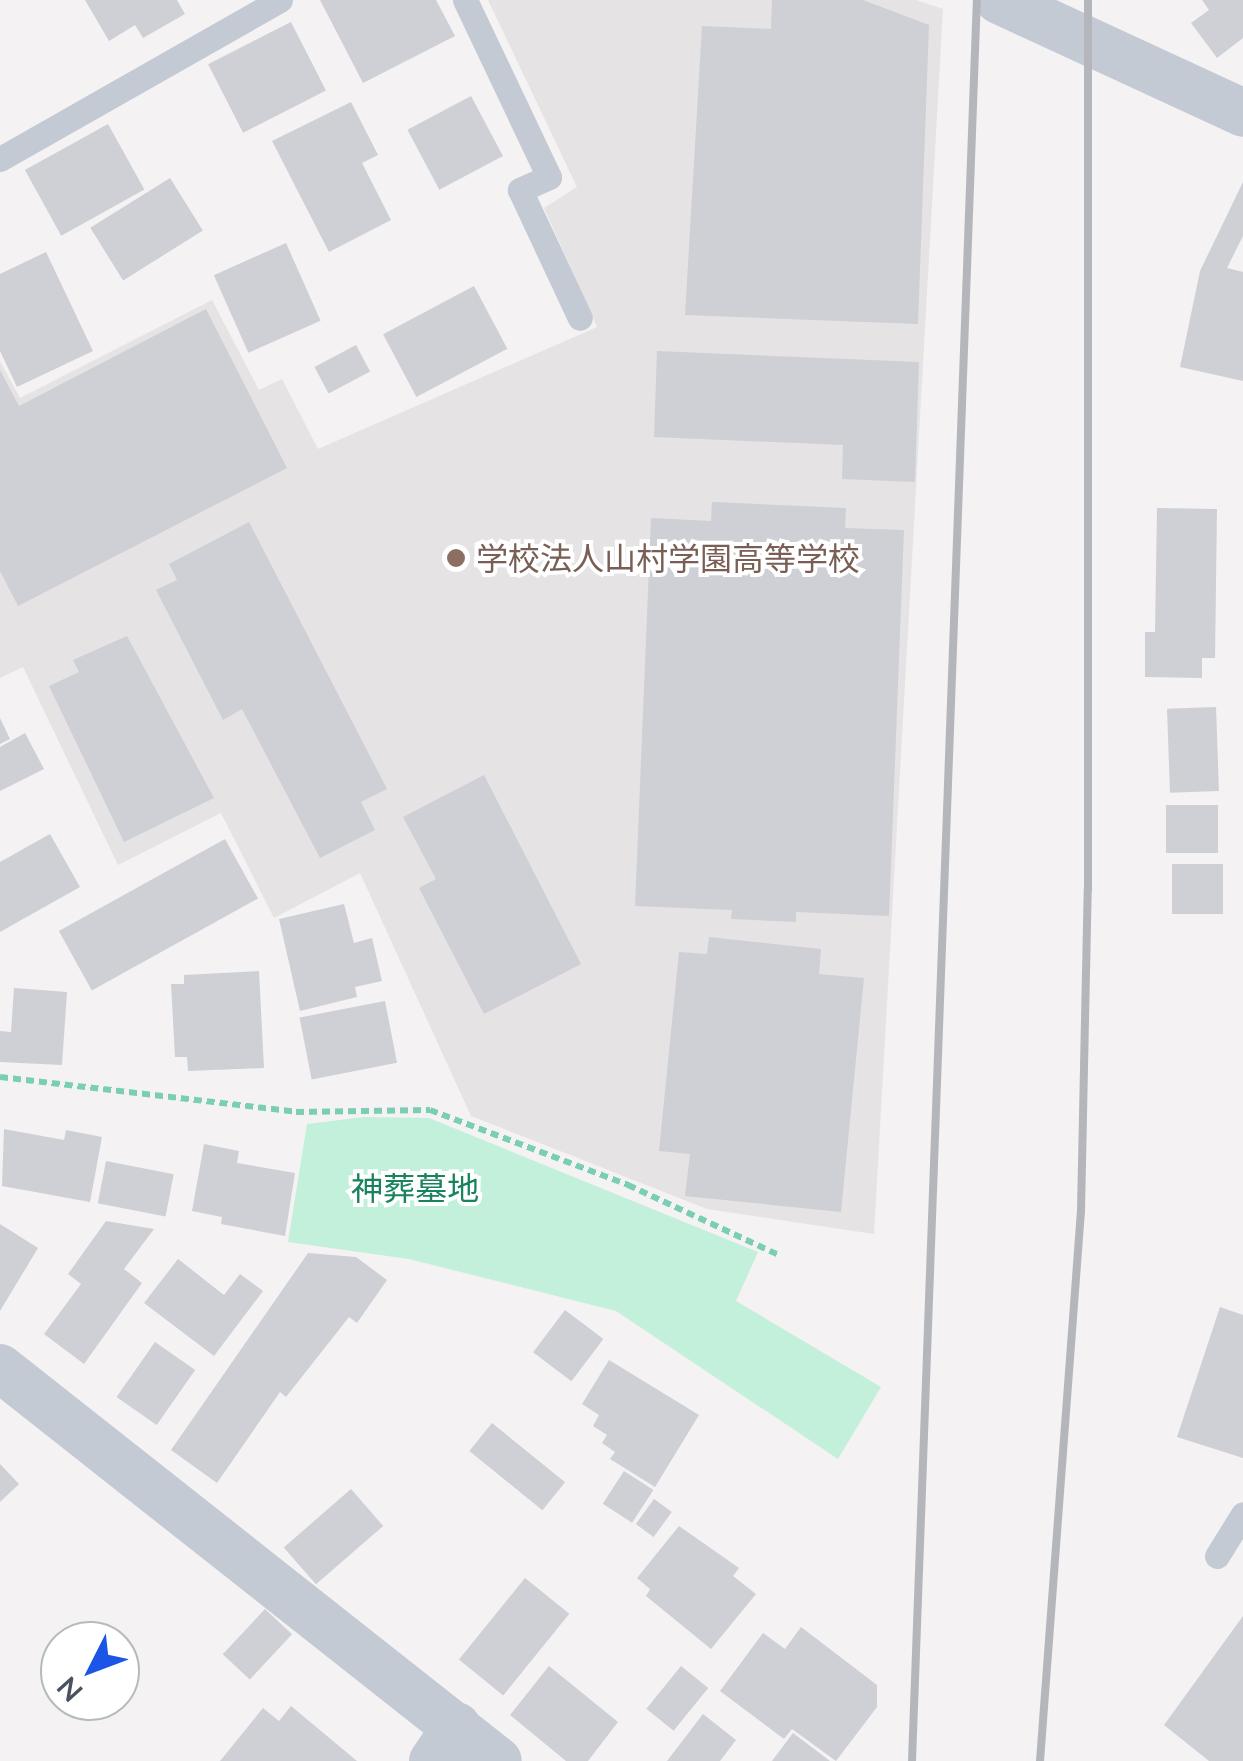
<!DOCTYPE html>
<meta charset="utf-8">
<style>
body{margin:0}
#map{position:relative;width:1243px;height:1761px;overflow:hidden;background:#f4f2f2;font-family:Lato,"Noto Sans JP",sans-serif}
div>[style]{position:absolute}
[style*='--x']{left:calc(var(--x)*1px);top:calc(var(--y)*1px);width:calc(var(--w)*1px);rotate:calc(var(--a)*1deg)}
.education>*{inset:0;background:#e5e3e4}
.green>*{inset:0;background:#c2f0db}
.building>*{inset:0;background:#ced0d6;transform-origin:0 0}
.path>*{height:6px;margin-top:-3px;transform-origin:0;background:repeating-linear-gradient(90deg,#7aceb1 0 8px,transparent 0 13px)}
.service>*{height:25px;margin:-12.5px;padding:0 12.5px;transform-origin:12.5px;border-radius:12.5px;background:#c3cad3}
.minor>*{height:48px;margin:-24px;padding:0 24px;transform-origin:24px;border-radius:24px;background:#c3cad3}
.rail>*{height:8px;margin:-4px;padding:0 4px;transform-origin:4px;border-radius:4px;background:#b4b6bc}
.dots>*{width:28px;height:28px;translate:-50% -50%;box-sizing:border-box;border:5px solid #fff;border-radius:50%}
span{translate:-50% -50%;white-space:nowrap;text-align:center;line-height:1.15;-webkit-text-stroke:8px #fff;paint-order:stroke}
.education-label{font-size:32px;color:#785e54}
.left{translate:0 -50%;text-align:left}
.park-label{font-size:32px;color:#18835d}
.north{position:absolute;left:40px;top:1621px;width:100px;height:100px;box-sizing:border-box;background:#fff;border:2px solid #b6babf;border-radius:50%;rotate:228deg;font-size:28px;font-weight:700;line-height:40px;text-align:center;color:#495260}
.north::after{content:'';display:block;margin:auto;width:35px;height:45px;background:#1b55e5;clip-path:polygon(50% 0,100% 100%,50% 72%,0 100%)}
</style>
<div id="map">
<div class="education">
<div style="clip-path:polygon(488px 0,916px 0,943px 9px,874px 1234px,707px 1209px,471px 1116px,360px 873px,274px 918px,221px 813px,118px 865px,23px 667px,0 678px,0 361px,20px 398px,212px 300px,259px 390px,282px 379px,318px 449px,597px 327px,544px 208px,577px 187px)"></div>
</div>
<div class="green">
<div style="clip-path:polygon(364px 1117px,429px 1118px,758px 1252px,736px 1301px,881px 1387px,838px 1459px,616px 1311px,409px 1259px,288px 1242px,307px 1124px)"></div>
</div>
<div class="building">
<div style="clip-path:polygon(85px 0,177px 0,185px 14px,143px 38px,135px 25px,109px 41px)"></div>
<div style="clip-path:polygon(320px 0,436px 0,455px 36px,363px 83px)"></div>
<div style="clip-path:polygon(772px 0,863px 0,929px 25px,918px 324px,685px 315px,702px 26px,771px 29px)"></div>
<div style="clip-path:polygon(1202px 0,1243px 0,1243px 38px,1217px 58px,1191px 23px,1209px 10px)"></div>
<div style="left:291px;top:22px;width:77px;height:93px;rotate:63deg"></div>
<div style="left:471px;top:96px;width:68px;height:72px;rotate:62deg"></div>
<div style="clip-path:polygon(351px 102px,378px 155px,362px 163px,391px 220px,329px 252px,272px 141px)"></div>
<div style="left:108px;top:124px;width:75px;height:95px;rotate:61deg"></div>
<div style="left:170px;top:178px;width:62px;height:94px;rotate:58deg"></div>
<div style="clip-path:polygon(1243px 182px,1243px 236px,1227px 268px,1243px 272px,1243px 381px,1180px 367px,1200px 271px)"></div>
<div style="left:286px;top:243px;width:85px;height:79px;rotate:66deg"></div>
<div style="clip-path:polygon(46px 252px,93px 351px,17px 387px,0 351px,0 274px)"></div>
<div style="left:474px;top:286px;width:71px;height:103px;rotate:62deg"></div>
<div style="clip-path:polygon(206px 309px,287px 468px,18px 606px,0 571px,0 370px,19px 406px)"></div>
<div style="left:356px;top:345px;width:30px;height:47px;rotate:62deg"></div>
<div style="clip-path:polygon(657px 351px,919px 362px,915px 482px,842px 479px,843px 445px,654px 437px)"></div>
<div style="clip-path:polygon(712px 502px,846px 508px,845px 528px,904px 530px,889px 916px,796px 912px,796px 922px,731px 919px,732px 910px,635px 906px,651px 518px,711px 521px)"></div>
<div style="clip-path:polygon(1157px 508px,1217px 509px,1215px 658px,1202px 658px,1202px 678px,1145px 677px,1145px 632px,1155px 632px)"></div>
<div style="clip-path:polygon(249px 522px,387px 789px,361px 802px,375px 830px,320px 858px,242px 709px,223px 720px,156px 590px,177px 580px,169px 564px)"></div>
<div style="clip-path:polygon(127px 636px,214px 798px,124px 842px,49px 686px,79px 672px,73px 660px)"></div>
<div style="left:1216px;top:707px;width:84px;height:49px;rotate:88deg"></div>
<div style="clip-path:polygon(0 718px,10px 739px,0 744px)"></div>
<div style="clip-path:polygon(25px 733px,44px 769px,0 791px,0 747px)"></div>
<div style="clip-path:polygon(484px 775px,581px 964px,484px 1014px,419px 888px,436px 879px,403px 817px)"></div>
<div style="left:1166px;top:805px;width:52px;height:48px"></div>
<div style="clip-path:polygon(50px 834px,80px 887px,0 932px,0 862px)"></div>
<div style="left:225px;top:839px;width:68px;height:190px;rotate:61deg"></div>
<div style="left:1172px;top:864px;width:51px;height:50px"></div>
<div style="clip-path:polygon(344px 904px,354px 943px,372px 938px,382px 981px,355px 987px,357px 997px,300px 1011px,279px 919px)"></div>
<div style="clip-path:polygon(709px 937px,821px 949px,819px 974px,864px 978px,841px 1212px,685px 1196px,690px 1154px,659px 1151px,679px 952px,707px 954px)"></div>
<div style="clip-path:polygon(259px 971px,264px 1068px,188px 1071px,187px 1057px,175px 1057px,171px 984px,184px 984px,184px 975px)"></div>
<div style="clip-path:polygon(14px 988px,67px 992px,62px 1065px,0 1062px,0 1031px,11px 1032px)"></div>
<div style="left:385px;top:1001px;width:63px;height:87px;rotate:79deg"></div>
<div style="clip-path:polygon(4px 1129px,64px 1140px,66px 1130px,102px 1137px,90px 1202px,2px 1186px)"></div>
<div style="clip-path:polygon(204px 1144px,239px 1151px,237px 1163px,295px 1173px,285px 1236px,221px 1224px,222px 1217px,192px 1211px)"></div>
<div style="left:106px;top:1161px;width:69px;height:43px;rotate:11deg"></div>
<div style="clip-path:polygon(106px 1221px,154px 1229px,124px 1269px,142px 1283px,84px 1364px,44px 1334px,81px 1284px,68px 1274px)"></div>
<div style="clip-path:polygon(0 1224px,38px 1248px,0 1311px)"></div>
<div style="clip-path:polygon(308px 1253px,356px 1257px,387px 1280px,357px 1323px,349px 1317px,286px 1397px,280px 1392px,217px 1483px,171px 1450px)"></div>
<div style="clip-path:polygon(178px 1259px,224px 1295px,240px 1274px,263px 1291px,214px 1356px,144px 1303px)"></div>
<div style="clip-path:polygon(1220px 1307px,1243px 1315px,1243px 1458px,1177px 1437px)"></div>
<div style="left:565px;top:1310px;width:48px;height:53px;rotate:37deg"></div>
<div style="left:155px;top:1342px;width:49px;height:67px;rotate:35deg"></div>
<div style="clip-path:polygon(609px 1360px,699px 1415px,655px 1487px,610px 1459px,615px 1452px,602px 1443px,607px 1435px,593px 1426px,599px 1415px,582px 1404px)"></div>
<div style="left:492px;top:1423px;width:94px;height:36px;rotate:39deg"></div>
<div style="clip-path:polygon(0 1464px,19px 1484px,0 1502px)"></div>
<div style="left:624px;top:1471px;width:35px;height:39px;rotate:33deg"></div>
<div style="left:351px;top:1489px;width:49px;height:89px;rotate:49deg"></div>
<div style="left:654px;top:1499px;width:22px;height:31px;rotate:36deg"></div>
<div style="clip-path:polygon(679px 1526px,739px 1568px,733px 1576px,756px 1594px,711px 1649px,646px 1596px,650px 1589px,637px 1578px)"></div>
<div style="left:525px;top:1578px;width:57px;height:105px;rotate:39deg"></div>
<div style="left:265px;top:1609px;width:37px;height:62px;rotate:43deg"></div>
<div style="clip-path:polygon(1243px 1616px,1243px 1761px,1209px 1761px,1164px 1725px)"></div>
<div style="clip-path:polygon(801px 1627px,877px 1685px,877px 1707px,836px 1761px,792px 1729px,784px 1739px,720px 1691px,763px 1633px,785px 1649px)"></div>
<div style="clip-path:polygon(549px 1666px,618px 1722px,588px 1761px,566px 1761px,510px 1715px)"></div>
<div style="left:681px;top:1666px;width:35px;height:55px;rotate:39deg"></div>
<div style="clip-path:polygon(291px 1706px,357px 1761px,220px 1761px,263px 1708px,279px 1721px)"></div>
<div style="clip-path:polygon(703px 1714px,736px 1740px,720px 1761px,667px 1761px)"></div>
<div style="clip-path:polygon(793px 1733px,830px 1761px,772px 1761px)"></div>
</div>
<div class="path">
<div style="--x:0;--y:1077;--w:298;--a:6.7"></div>
<div style="--x:296;--y:1112;--w:134;--a:-0.9"></div>
<div style="--x:430;--y:1110;--w:212;--a:20.7"></div>
<div style="--x:628;--y:1185;--w:166;--a:24.9"></div>
</div>
<div class="service">
<div style="--x:465;--y:0;--w:196;--a:64.6"></div>
<div style="--x:549;--y:177;--w:32;--a:156"></div>
<div style="--x:520;--y:190;--w:141;--a:64.9"></div>
<div style="--x:0;--y:159;--w:322;--a:-29.6"></div>
<div style="--x:1217;--y:1556;--w:49;--a:-58.2"></div>
</div>
<div class="minor">
<div style="--x:999;--y:0;--w:269;--a:24.8"></div>
<div style="--x:0;--y:1368;--w:634;--a:38.28"></div>
<div style="--x:433;--y:1761;--w:42;--a:-55.6"></div>
</div>
<div class="rail">
<div style="--x:912;--y:1761;--w:1762;--a:-87.89"></div>
<div style="--x:1040;--y:1761;--w:552;--a:-85.74"></div>
<div style="--x:1081;--y:1211;--w:322;--a:-88.8"></div>
<div style="--x:1088;--y:889;--w:889;--a:-90"></div>
</div>
<div class="dots">
<div style="left:456px;top:558px;background:#8d6e63"></div>
</div>
<div class="education-label">
<span class="left" style="left:476px;top:558px">学校法人山村学園高等学校</span>
</div>
<div class="park-label">
<span style="left:415px;top:1188px">神葬墓地</span>
</div>
<div class="north">N</div>
</div>
